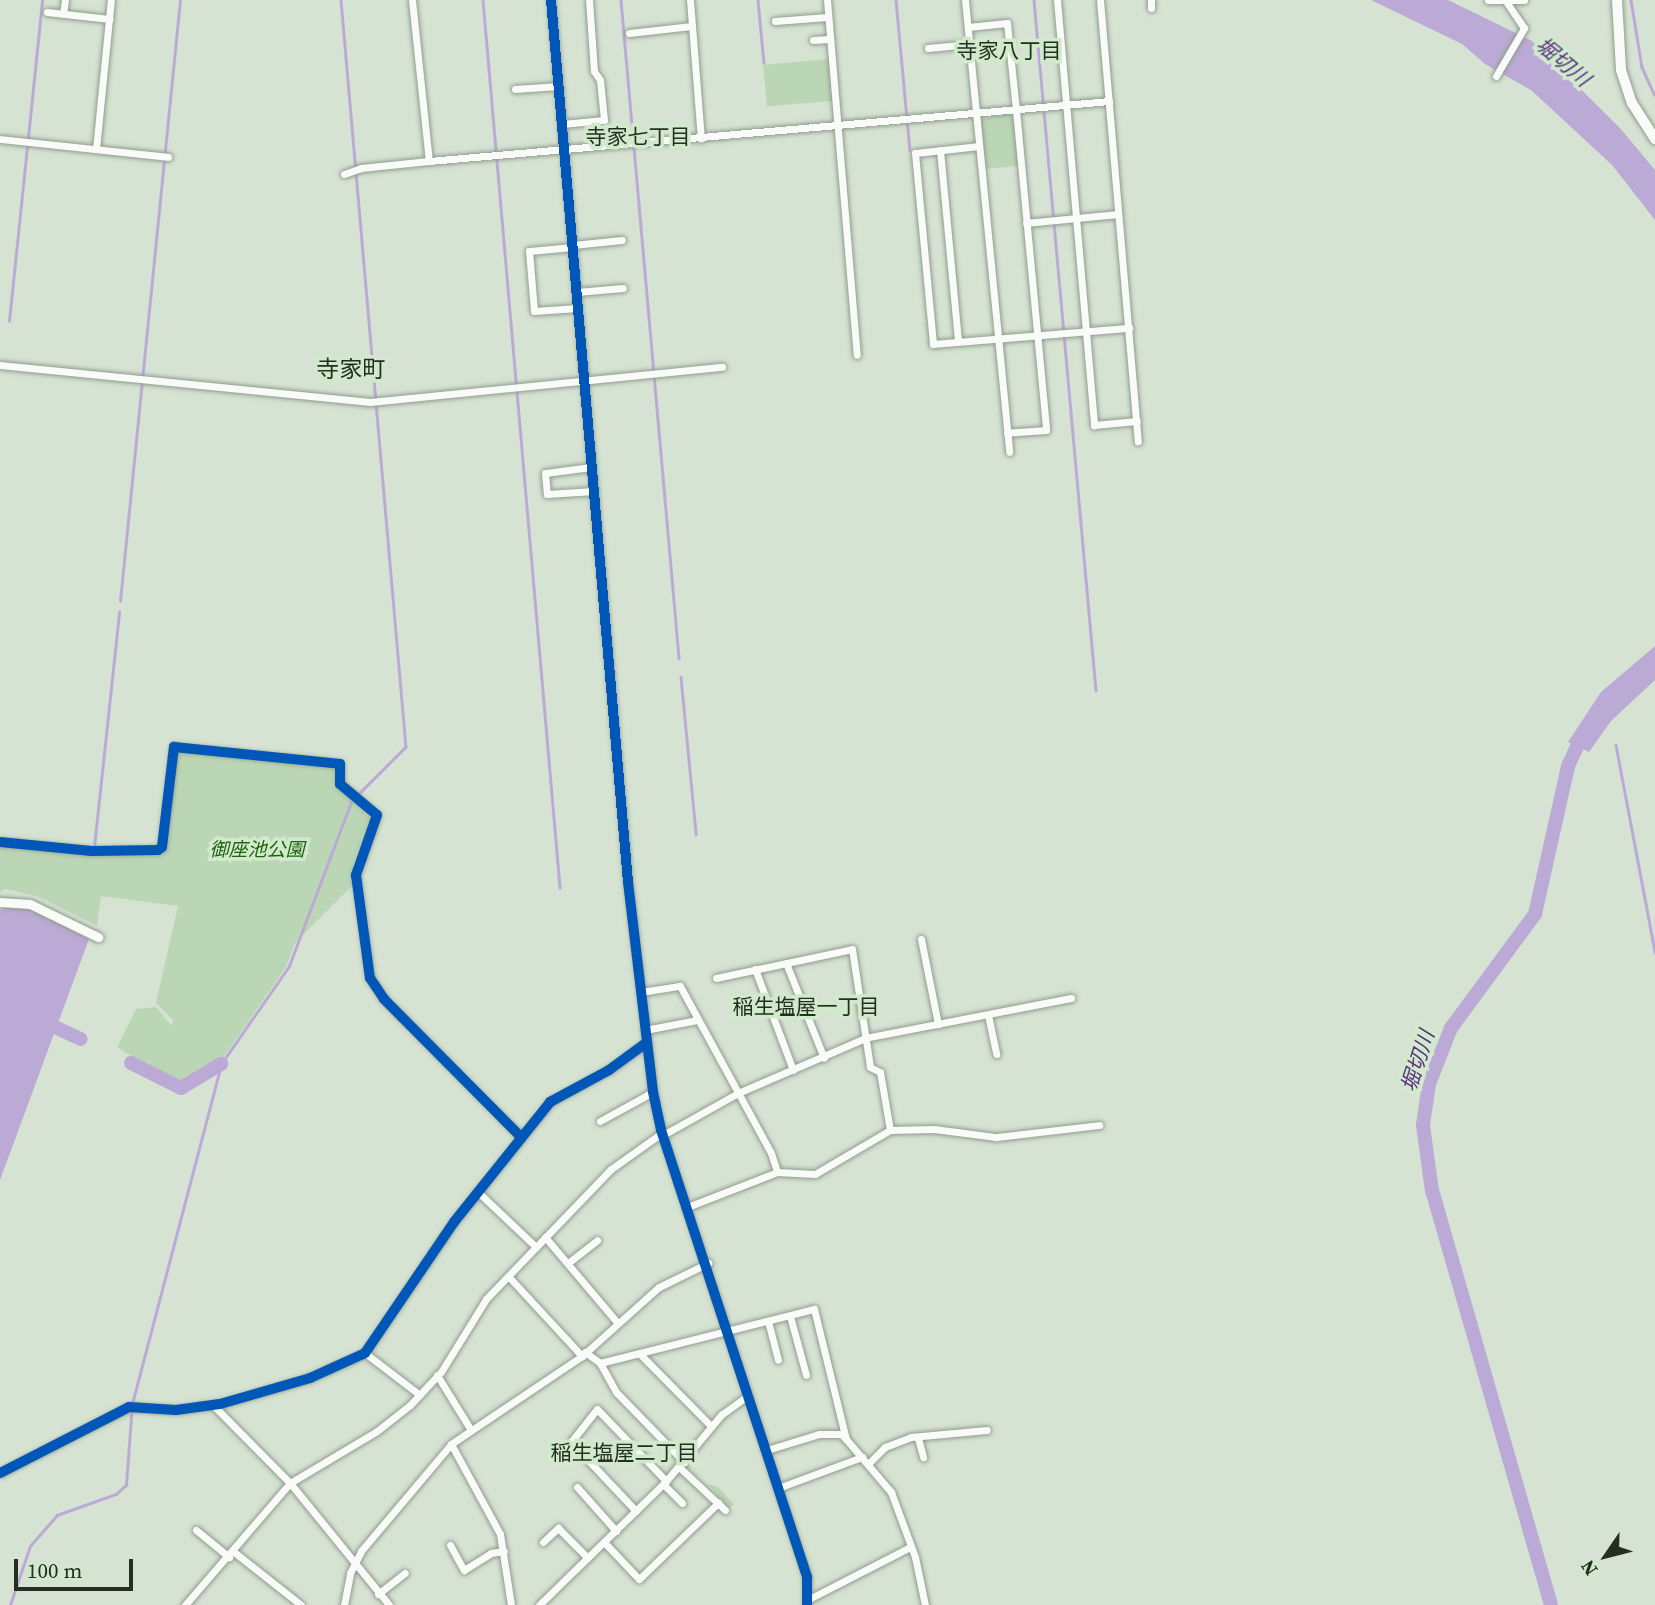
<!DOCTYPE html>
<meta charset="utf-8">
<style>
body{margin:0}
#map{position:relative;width:1655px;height:1605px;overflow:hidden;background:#d6e3d3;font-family:"Source Serif 4","Noto Sans JP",serif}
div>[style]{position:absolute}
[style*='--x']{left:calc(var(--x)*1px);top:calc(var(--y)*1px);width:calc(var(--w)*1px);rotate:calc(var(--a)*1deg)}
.green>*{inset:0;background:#bbd6b5;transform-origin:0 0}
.water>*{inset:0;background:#bcaad6}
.stream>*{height:2.5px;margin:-1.25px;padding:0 1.25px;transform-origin:1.25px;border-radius:1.25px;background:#bcaad6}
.river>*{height:14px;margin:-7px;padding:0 7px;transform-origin:7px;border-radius:7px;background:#bcaad6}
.roads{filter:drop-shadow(0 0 2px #919c8f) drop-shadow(0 0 2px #919c8f)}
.minor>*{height:7px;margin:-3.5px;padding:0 3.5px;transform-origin:3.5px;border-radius:3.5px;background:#f9fbf8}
.tertiary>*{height:9px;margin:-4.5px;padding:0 4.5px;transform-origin:4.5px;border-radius:4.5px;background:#f9fbf8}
.primary>*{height:10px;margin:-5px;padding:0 5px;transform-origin:5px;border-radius:5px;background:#f9fbf8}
.cycleway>*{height:10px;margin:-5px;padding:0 5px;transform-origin:5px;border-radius:5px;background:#0057b8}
span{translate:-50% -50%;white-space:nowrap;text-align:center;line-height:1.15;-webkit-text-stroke:7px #d1eacc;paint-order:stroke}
.park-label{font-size:19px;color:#1e640e;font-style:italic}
.neighbourhood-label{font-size:21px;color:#252e23}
.water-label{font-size:21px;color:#5b3183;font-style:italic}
.quarter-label{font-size:23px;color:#252e23}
.north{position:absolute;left:1571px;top:1521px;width:70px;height:70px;-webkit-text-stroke:5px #d1eacc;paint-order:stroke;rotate:235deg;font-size:19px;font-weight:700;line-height:28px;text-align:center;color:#252e23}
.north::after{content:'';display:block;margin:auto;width:24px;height:32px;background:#252e23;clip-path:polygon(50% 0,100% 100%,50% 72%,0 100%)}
.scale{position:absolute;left:14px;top:1559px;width:119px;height:32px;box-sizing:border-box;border:4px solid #252e23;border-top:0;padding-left:9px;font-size:21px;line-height:24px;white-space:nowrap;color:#252e23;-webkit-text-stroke:5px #d1eacc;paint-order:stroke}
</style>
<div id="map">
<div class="green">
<div style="left:829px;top:59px;width:42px;height:66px;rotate:85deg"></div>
<div style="clip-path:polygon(1009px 113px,1014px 117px,1018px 166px,985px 169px,981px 120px)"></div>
<div style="clip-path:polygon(180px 750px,336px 766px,339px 788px,371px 819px,353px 864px,352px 886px,295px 943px,286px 967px,219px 1064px,180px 1085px,147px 1068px,149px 1061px,146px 1065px,117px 1047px,136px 1009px,156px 1007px,171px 1025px,174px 1021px,156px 1003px,178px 906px,101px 896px,97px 926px,37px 896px,5px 889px,0 892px,0 845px,93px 854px,159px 854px,164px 850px,175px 753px)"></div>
<div style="clip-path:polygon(708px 1484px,718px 1487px,734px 1504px,729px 1508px)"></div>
</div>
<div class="water">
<div style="clip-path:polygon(1371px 0,1448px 0,1532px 41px,1620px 128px,1655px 170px,1655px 220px,1612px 165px,1531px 90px,1485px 64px,1462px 44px)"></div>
<div style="clip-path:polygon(1655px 646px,1655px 680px,1611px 721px,1589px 752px,1568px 742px,1601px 692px)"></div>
<div style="clip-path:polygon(10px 906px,35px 911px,89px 939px,0 1180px,0 910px)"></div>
</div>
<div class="stream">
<div style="--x:341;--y:0;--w:750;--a:85.03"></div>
<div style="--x:406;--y:747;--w:66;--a:135"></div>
<div style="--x:483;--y:0;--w:891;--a:85.04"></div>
<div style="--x:621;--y:0;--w:661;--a:84.96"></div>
<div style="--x:758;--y:0;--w:63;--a:84.6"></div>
<div style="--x:896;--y:0;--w:151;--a:84.7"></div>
<div style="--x:1034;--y:0;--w:693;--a:84.87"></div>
<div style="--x:1631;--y:0;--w:68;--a:80.7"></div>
<div style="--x:1642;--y:67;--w:30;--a:66"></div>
<div style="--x:9;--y:321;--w:323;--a:-84.1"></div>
<div style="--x:120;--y:601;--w:604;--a:-84.3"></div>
<div style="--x:681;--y:677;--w:158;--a:84.5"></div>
<div style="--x:1616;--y:745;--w:211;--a:79.3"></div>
<div style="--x:94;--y:847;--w:236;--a:-83.9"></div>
<div style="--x:10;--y:1605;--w:62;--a:-71.3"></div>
<div style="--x:30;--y:1546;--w:41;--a:-48.9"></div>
<div style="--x:57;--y:1515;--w:63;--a:-19.6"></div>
<div style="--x:116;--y:1494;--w:13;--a:-42"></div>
<div style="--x:126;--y:1485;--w:81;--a:-85.8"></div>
<div style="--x:132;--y:1404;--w:351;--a:-75.3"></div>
<div style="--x:221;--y:1064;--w:119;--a:-55.2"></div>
<div style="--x:289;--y:966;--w:175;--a:-69.3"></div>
</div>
<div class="river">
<div style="--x:57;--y:1028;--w:26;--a:25"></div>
<div style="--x:131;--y:1063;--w:56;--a:26.6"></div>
<div style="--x:181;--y:1088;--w:47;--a:-31"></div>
<div style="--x:1551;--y:1605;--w:431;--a:-106"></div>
<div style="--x:1432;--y:1191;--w:67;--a:-97.8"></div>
<div style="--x:1423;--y:1125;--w:41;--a:-81.7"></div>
<div style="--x:1429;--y:1084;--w:60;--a:-68.6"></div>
<div style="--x:1451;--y:1028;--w:142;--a:-53.6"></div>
<div style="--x:1535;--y:914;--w:152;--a:-77.4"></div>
<div style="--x:1568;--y:766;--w:40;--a:-65"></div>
</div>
<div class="roads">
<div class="minor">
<div style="--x:412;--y:0;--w:162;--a:84"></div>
<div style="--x:551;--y:0;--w:885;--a:85.01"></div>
<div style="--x:628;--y:882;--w:211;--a:83.2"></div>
<div style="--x:653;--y:1092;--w:39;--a:78"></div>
<div style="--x:661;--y:1130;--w:471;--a:71.9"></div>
<div style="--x:807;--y:1578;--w:27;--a:90"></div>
<div style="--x:690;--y:0;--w:139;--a:85.5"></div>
<div style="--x:827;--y:0;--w:356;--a:85.2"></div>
<div style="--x:965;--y:0;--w:454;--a:84.4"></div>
<div style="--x:1057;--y:0;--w:427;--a:85"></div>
<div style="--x:1094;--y:425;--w:43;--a:-5.3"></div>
<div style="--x:1100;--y:0;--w:443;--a:85.1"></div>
<div style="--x:1151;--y:0;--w:8;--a:90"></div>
<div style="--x:1488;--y:0;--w:36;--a:0"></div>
<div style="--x:47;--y:12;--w:63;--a:6.3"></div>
<div style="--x:63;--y:14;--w:14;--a:-82"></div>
<div style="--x:775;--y:21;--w:52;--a:-4.4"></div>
<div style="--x:968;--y:27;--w:39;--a:-6"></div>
<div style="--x:1007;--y:23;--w:87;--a:84.1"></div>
<div style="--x:1016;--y:110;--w:321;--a:84.6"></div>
<div style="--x:1046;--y:430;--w:39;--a:176"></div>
<div style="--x:629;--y:33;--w:63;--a:-6.3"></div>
<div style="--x:813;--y:40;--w:16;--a:-4"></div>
<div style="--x:928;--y:48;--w:42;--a:-5.4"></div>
<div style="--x:1496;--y:76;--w:56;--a:-59.7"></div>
<div style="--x:1524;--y:28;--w:30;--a:-124"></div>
<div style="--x:515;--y:89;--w:44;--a:-3.9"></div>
<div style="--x:562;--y:124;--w:42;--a:-5.4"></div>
<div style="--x:604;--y:120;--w:40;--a:-95.7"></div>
<div style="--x:600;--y:80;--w:11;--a:-124"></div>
<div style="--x:594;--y:71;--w:71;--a:-94"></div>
<div style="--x:0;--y:139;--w:169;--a:6.1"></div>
<div style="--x:979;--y:146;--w:64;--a:173.8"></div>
<div style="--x:915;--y:153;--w:192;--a:84.6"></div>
<div style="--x:933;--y:344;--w:197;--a:-4.7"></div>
<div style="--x:96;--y:149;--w:150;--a:-84.3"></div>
<div style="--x:940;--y:150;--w:192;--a:84.6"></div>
<div style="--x:344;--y:174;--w:18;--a:-19"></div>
<div style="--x:361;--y:168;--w:68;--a:-5.9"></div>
<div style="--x:429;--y:161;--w:683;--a:-5.04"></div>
<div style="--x:1026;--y:223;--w:92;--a:-5.6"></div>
<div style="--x:573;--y:245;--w:49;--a:-5.8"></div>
<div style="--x:573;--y:247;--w:44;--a:174.8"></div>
<div style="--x:529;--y:251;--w:60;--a:85.2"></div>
<div style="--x:534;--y:311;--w:44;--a:-3.9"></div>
<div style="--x:577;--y:292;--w:46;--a:-5"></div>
<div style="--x:0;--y:365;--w:372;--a:5.7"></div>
<div style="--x:370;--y:402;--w:354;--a:-5.7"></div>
<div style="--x:591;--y:467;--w:46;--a:172.6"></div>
<div style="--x:545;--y:473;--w:21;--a:85"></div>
<div style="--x:547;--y:494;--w:47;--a:-3.7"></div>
<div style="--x:0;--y:842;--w:92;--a:5.6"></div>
<div style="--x:92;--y:851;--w:66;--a:-0.9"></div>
<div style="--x:158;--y:850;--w:5;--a:-37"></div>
<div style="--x:162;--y:847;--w:101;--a:-83.2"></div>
<div style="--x:174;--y:747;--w:167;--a:5.8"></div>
<div style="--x:340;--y:764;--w:20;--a:90"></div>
<div style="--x:340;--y:784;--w:48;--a:40"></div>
<div style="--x:377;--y:815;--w:64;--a:109.3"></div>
<div style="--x:356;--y:875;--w:104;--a:82.3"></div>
<div style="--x:370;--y:978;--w:25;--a:56"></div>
<div style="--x:384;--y:999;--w:194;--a:45.2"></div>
<div style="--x:921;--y:939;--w:87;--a:78.7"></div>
<div style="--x:786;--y:963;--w:102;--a:68.2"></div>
<div style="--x:755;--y:969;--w:108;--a:69.4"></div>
<div style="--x:716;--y:978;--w:139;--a:-12"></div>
<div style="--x:852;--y:949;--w:119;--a:81.3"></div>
<div style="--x:870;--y:1067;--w:11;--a:27"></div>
<div style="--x:880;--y:1072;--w:59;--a:80.2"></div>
<div style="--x:641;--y:992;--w:39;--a:-9"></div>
<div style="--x:680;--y:986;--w:190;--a:61.4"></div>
<div style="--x:771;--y:1153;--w:20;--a:72"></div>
<div style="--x:988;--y:1015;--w:40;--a:78"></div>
<div style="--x:645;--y:1030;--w:53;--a:-10.9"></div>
<div style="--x:600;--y:1121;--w:60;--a:-28.7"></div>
<div style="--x:663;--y:1135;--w:86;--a:-29.2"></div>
<div style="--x:738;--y:1093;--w:138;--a:-23.4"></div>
<div style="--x:865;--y:1038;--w:210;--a:-11"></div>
<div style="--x:478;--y:1192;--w:80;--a:43.5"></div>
<div style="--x:690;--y:1206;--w:93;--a:-21.3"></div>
<div style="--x:777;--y:1172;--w:38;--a:3"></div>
<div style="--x:815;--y:1174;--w:87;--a:-30.4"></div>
<div style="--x:890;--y:1130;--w:44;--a:-1.3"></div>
<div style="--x:934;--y:1129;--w:63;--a:7.4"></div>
<div style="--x:996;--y:1137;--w:104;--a:-6.6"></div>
<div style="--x:545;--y:1237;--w:110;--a:49.8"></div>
<div style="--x:568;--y:1263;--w:37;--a:-38"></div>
<div style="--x:509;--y:1277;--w:108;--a:47.3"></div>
<div style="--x:790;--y:1316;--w:61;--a:74.8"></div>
<div style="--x:768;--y:1321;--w:40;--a:75.6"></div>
<div style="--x:585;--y:1352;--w:19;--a:36"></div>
<div style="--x:600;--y:1363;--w:33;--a:61"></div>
<div style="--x:616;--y:1392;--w:98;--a:45.8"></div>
<div style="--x:365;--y:1353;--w:69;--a:37.4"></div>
<div style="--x:639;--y:1353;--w:103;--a:45.4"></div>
<div style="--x:600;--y:1363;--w:221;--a:-14.2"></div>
<div style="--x:814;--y:1309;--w:134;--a:76.2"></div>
<div style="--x:437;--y:1375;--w:65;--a:58.3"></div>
<div style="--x:213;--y:1405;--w:110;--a:45.4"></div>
<div style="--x:290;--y:1483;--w:157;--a:50.9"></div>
<div style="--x:918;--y:1438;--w:20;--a:75"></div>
<div style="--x:451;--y:1444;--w:102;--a:61.4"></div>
<div style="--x:500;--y:1534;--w:72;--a:81.2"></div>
<div style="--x:767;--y:1450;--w:54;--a:-17.1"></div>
<div style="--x:819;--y:1434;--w:22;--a:0"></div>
<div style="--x:841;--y:1434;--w:7;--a:45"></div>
<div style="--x:846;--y:1439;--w:70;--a:49.7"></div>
<div style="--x:891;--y:1492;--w:69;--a:69.7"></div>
<div style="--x:915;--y:1557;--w:49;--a:78.2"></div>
<div style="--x:868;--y:1464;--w:24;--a:-45"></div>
<div style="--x:885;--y:1447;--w:28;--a:-21"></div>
<div style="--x:911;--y:1437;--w:76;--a:-5.3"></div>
<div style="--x:679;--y:1467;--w:63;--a:43.1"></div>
<div style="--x:0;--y:1473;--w:145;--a:-27.1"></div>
<div style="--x:129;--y:1407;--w:47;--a:3.7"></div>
<div style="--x:176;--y:1410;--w:44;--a:-7.8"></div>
<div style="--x:220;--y:1404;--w:94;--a:-16.1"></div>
<div style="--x:310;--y:1378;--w:60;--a:-24.4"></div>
<div style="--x:365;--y:1353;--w:158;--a:-55.8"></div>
<div style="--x:454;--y:1222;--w:154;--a:-51.3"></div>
<div style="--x:550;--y:1102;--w:67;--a:-28.5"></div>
<div style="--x:609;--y:1070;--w:46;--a:-36.1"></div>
<div style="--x:663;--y:1484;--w:27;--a:45"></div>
<div style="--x:577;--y:1487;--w:59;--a:48.4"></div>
<div style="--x:778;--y:1488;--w:90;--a:-20.3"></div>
<div style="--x:636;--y:1511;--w:95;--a:-133.3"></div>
<div style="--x:571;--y:1442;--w:42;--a:-51.8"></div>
<div style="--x:597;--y:1409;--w:100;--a:46.2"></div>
<div style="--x:196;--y:1530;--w:43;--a:39.3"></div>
<div style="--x:543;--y:1542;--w:21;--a:-43"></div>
<div style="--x:558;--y:1528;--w:42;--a:45"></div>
<div style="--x:604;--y:1542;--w:51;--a:46.6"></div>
<div style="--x:639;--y:1579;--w:110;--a:-43.9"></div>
<div style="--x:450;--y:1545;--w:29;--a:61"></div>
<div style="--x:464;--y:1570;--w:32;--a:-32"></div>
<div style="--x:491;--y:1553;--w:13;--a:-9"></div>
<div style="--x:234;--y:1552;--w:85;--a:38.3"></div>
<div style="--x:378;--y:1594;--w:34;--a:-38"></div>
<div style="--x:809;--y:1599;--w:114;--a:-27.2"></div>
<div style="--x:185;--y:1605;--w:161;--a:-49.3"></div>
<div style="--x:290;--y:1483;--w:101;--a:-30.9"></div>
<div style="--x:377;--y:1431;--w:42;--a:-38.2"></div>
<div style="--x:410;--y:1405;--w:45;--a:-46.8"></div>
<div style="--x:441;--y:1372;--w:86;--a:-58.3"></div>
<div style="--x:486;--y:1299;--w:180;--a:-46.1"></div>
<div style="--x:611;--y:1169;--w:64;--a:-35.4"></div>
<div style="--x:344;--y:1605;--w:33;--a:-79"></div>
<div style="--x:350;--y:1573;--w:25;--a:-63"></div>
<div style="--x:361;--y:1551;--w:140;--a:-49.9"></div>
<div style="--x:451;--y:1444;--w:158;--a:-33.9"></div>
<div style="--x:582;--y:1356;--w:103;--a:-41.9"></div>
<div style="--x:659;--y:1287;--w:55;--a:-26.1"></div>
<div style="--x:539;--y:1605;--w:177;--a:-44.3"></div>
<div style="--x:666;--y:1481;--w:86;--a:-50.2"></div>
<div style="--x:721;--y:1415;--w:34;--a:-36"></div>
</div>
<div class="tertiary">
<div style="--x:0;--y:902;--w:30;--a:4"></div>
<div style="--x:30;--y:904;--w:76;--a:25.9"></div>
</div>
<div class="primary">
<div style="--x:1617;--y:0;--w:70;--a:86.7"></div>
<div style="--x:1621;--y:70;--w:35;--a:72"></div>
<div style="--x:1632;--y:103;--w:43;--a:57.4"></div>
</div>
</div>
<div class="cycleway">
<div style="--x:551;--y:0;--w:885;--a:85.01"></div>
<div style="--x:628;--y:882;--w:211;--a:83.2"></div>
<div style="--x:653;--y:1092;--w:39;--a:78"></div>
<div style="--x:661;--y:1130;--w:471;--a:71.9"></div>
<div style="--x:807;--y:1578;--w:27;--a:90"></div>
<div style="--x:0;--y:842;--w:92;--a:5.6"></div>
<div style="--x:92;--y:851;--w:66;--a:-0.9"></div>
<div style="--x:158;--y:850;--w:5;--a:-37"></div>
<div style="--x:162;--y:847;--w:101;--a:-83.2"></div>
<div style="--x:174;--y:747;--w:167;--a:5.8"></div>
<div style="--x:340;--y:764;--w:20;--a:90"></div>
<div style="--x:340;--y:784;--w:48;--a:40"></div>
<div style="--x:377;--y:815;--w:64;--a:109.3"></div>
<div style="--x:356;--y:875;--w:104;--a:82.3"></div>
<div style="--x:370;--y:978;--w:25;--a:56"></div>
<div style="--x:384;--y:999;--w:194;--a:45.2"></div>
<div style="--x:0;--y:1473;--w:145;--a:-27.1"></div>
<div style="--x:129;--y:1407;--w:47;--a:3.7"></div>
<div style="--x:176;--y:1410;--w:44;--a:-7.8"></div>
<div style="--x:220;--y:1404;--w:94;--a:-16.1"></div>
<div style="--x:310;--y:1378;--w:60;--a:-24.4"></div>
<div style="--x:365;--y:1353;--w:158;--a:-55.8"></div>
<div style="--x:454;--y:1222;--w:154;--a:-51.3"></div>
<div style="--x:550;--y:1102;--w:67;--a:-28.5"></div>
<div style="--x:609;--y:1070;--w:46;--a:-36.1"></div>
</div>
<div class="park-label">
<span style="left:257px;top:850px">御座池公園</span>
</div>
<div class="neighbourhood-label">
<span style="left:1009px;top:51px">寺家八丁目</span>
<span style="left:638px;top:137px">寺家七丁目</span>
<span style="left:806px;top:1007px">稲生塩屋一丁目</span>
<span style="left:624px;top:1453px">稲生塩屋二丁目</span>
</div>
<div class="water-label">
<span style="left:1563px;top:62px;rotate:40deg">堀切川</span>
<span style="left:1418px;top:1061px;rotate:-72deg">堀切川</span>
</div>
<div class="quarter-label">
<span style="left:351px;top:369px">寺家町</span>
</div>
<div class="north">N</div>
<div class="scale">100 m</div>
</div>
